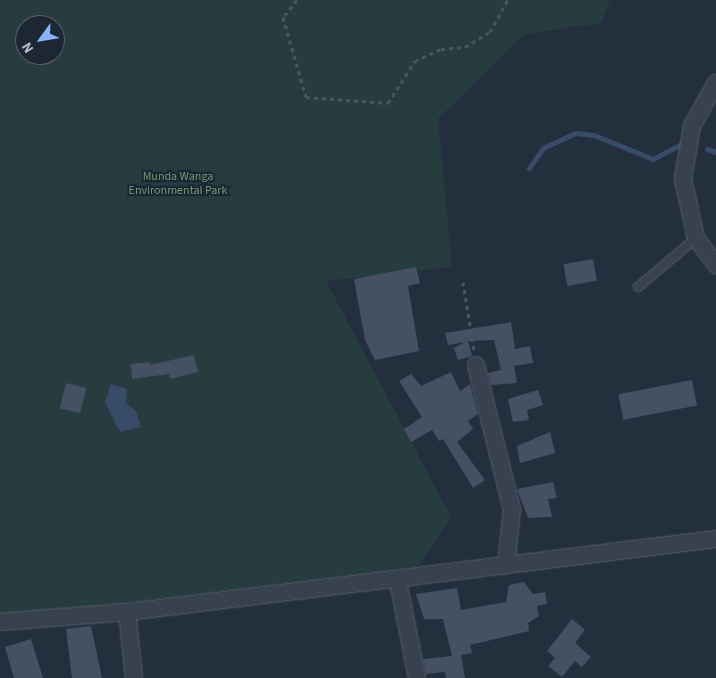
<!DOCTYPE html>
<style>
body{margin:0}
#map{position:relative;width:716px;height:678px;overflow:hidden;background:#242f3e;font-family:"Source Sans 3",sans-serif}
div>[style]{position:absolute}
[style*='--x']{left:calc(var(--x)*1px);top:calc(var(--y)*1px);width:calc(var(--w)*1px);rotate:calc(var(--a)*1deg)}
.green>*{inset:0;background:#263c3f}
.water>*{inset:0;background:#394c67}
.stream>*{height:5px;margin:-2.5px;padding:0 2.5px;transform-origin:2.5px;border-radius:2.5px;background:#394c67}
.building>*{inset:0;background:#455162;transform-origin:0 0}
.path>*{height:3px;margin-top:-1.5px;transform-origin:0;background:repeating-linear-gradient(90deg,#44595c 0 4px,transparent 0 8px)}
.roads{filter:drop-shadow(0 0 1px #565f6c) drop-shadow(0 0 1px #565f6c)}
.service>*{height:8px;margin:-4px;padding:0 4px;transform-origin:4px;border-radius:4px;background:#38414e}
.minor>*{height:16px;margin:-8px;padding:0 8px;transform-origin:8px;border-radius:8px;background:#38414e}
span{translate:-50% -50%;white-space:nowrap;text-align:center;line-height:1.15;-webkit-text-stroke:4.5px #1d2633;paint-order:stroke}
.park-label{font-size:12px;color:#6b9a76}
.north{position:absolute;left:15px;top:15px;width:50px;height:50px;box-sizing:border-box;background:#1d2633;border:1px solid #59626f;border-radius:50%;rotate:238deg;font-size:14px;font-weight:700;line-height:20px;text-align:center;color:#b4bcc9}
.north::after{content:'';display:block;margin:auto;width:18px;height:22px;background:#8ab4f8;clip-path:polygon(50% 0,100% 100%,50% 72%,0 100%)}
</style>
<div id="map">
<div class="green">
<div style="clip-path:polygon(evenodd,0 0,610px 0,601px 23px,525px 34px,438px 119px,452px 267px,326px 281px,451px 517px,419px 566px,0 619px,0 0,25px 25px,55px 25px,55px 55px,25px 55px,25px 25px)"></div>
</div>
<div class="water">
<div style="clip-path:polygon(111px 384px,127px 389px,126px 403px,136px 411px,141px 427px,121px 432px,117px 427px,105px 402px)"></div>
</div>
<div class="stream">
<div style="--x:707;--y:149;--w:9;--a:18"></div>
<div style="--x:529;--y:168;--w:24;--a:-55"></div>
<div style="--x:543;--y:148;--w:35;--a:-25"></div>
<div style="--x:575;--y:133;--w:19;--a:6"></div>
<div style="--x:594;--y:135;--w:64;--a:22.1"></div>
<div style="--x:653;--y:159;--w:32;--a:-28"></div>
</div>
<div class="building">
<div style="left:593px;top:259px;width:22px;height:30px;rotate:80deg"></div>
<div style="clip-path:polygon(416px 267px,420px 283px,408px 286px,419px 351px,375px 360px,365px 340px,354px 279px)"></div>
<div style="clip-path:polygon(511px 322px,515px 349px,530px 346px,533px 363px,514px 366px,517px 383px,491px 385px,488px 373px,501px 370px,494px 340px,468px 341px,472px 356px,458px 360px,454px 348px,465px 342px,448px 345px,445px 333px)"></div>
<div style="clip-path:polygon(194px 355px,198px 372px,170px 379px,169px 374px,132px 379px,131px 364px,150px 362px,150px 365px)"></div>
<div style="clip-path:polygon(451px 372px,460px 391px,470px 384px,478px 414px,468px 421px,473px 429px,457px 442px,485px 480px,473px 488px,443px 439px,439px 441px,432px 430px,411px 442px,404px 429px,422px 417px,399px 381px,411px 374px,421px 386px)"></div>
<div style="left:692px;top:380px;width:26px;height:75px;rotate:79deg"></div>
<div style="left:66px;top:383px;width:21px;height:26px;rotate:14deg"></div>
<div style="clip-path:polygon(538px 390px,543px 405px,527px 410px,529px 420px,513px 422px,508px 399px)"></div>
<div style="clip-path:polygon(550px 432px,555px 453px,520px 463px,517px 446px)"></div>
<div style="clip-path:polygon(553px 482px,557px 498px,548px 499px,552px 517px,528px 518px,517px 489px)"></div>
<div style="clip-path:polygon(524px 582px,533px 594px,545px 592px,547px 604px,537px 606px,539px 616px,528px 623px,529px 631px,470px 645px,472px 653px,461px 655px,465px 678px,446px 678px,445px 672px,426px 674px,423px 659px,452px 656px,443px 619px,424px 619px,416px 594px,457px 588px,461px 610px,506px 602px,509px 585px)"></div>
<div style="clip-path:polygon(572px 619px,585px 630px,575px 643px,591px 657px,582px 667px,575px 661px,562px 677px,548px 666px,555px 658px,547px 651px)"></div>
<div style="clip-path:polygon(91px 626px,102px 678px,72px 678px,66px 629px)"></div>
<div style="clip-path:polygon(31px 639px,43px 678px,14px 678px,5px 647px)"></div>
</div>
<div class="path">
<div style="--x:297;--y:0;--w:22;--a:129"></div>
<div style="--x:283;--y:17;--w:83;--a:74"></div>
<div style="--x:306;--y:97;--w:82;--a:4.2"></div>
<div style="--x:388;--y:103;--w:50;--a:-57.3"></div>
<div style="--x:415;--y:61;--w:29;--a:-25"></div>
<div style="--x:441;--y:49;--w:24;--a:-5"></div>
<div style="--x:465;--y:47;--w:29;--a:-31"></div>
<div style="--x:490;--y:32;--w:37;--a:-61"></div>
<div style="--x:463;--y:282;--w:70;--a:80.9"></div>
</div>
<div class="roads">
<div class="service">
<div style="--x:638;--y:287;--w:76;--a:-40.2"></div>
</div>
<div class="minor">
<div style="--x:716;--y:83;--w:49;--a:119.2"></div>
<div style="--x:692;--y:126;--w:54;--a:99.6"></div>
<div style="--x:683;--y:179;--w:60;--a:77.6"></div>
<div style="--x:696;--y:238;--w:34;--a:53"></div>
<div style="--x:476;--y:365;--w:148;--a:76"></div>
<div style="--x:512;--y:509;--w:57;--a:96"></div>
<div style="--x:398;--y:581;--w:99;--a:78.9"></div>
<div style="--x:127;--y:612;--w:594;--a:-7.07"></div>
<div style="--x:0;--y:622;--w:127;--a:-4.5"></div>
<div style="--x:127;--y:612;--w:66;--a:83.9"></div>
</div>
</div>
<div class="park-label">
<span style="left:178px;top:184px">Munda Wanga<br>Environmental Park</span>
</div>
<div class="north">N</div>
</div>
